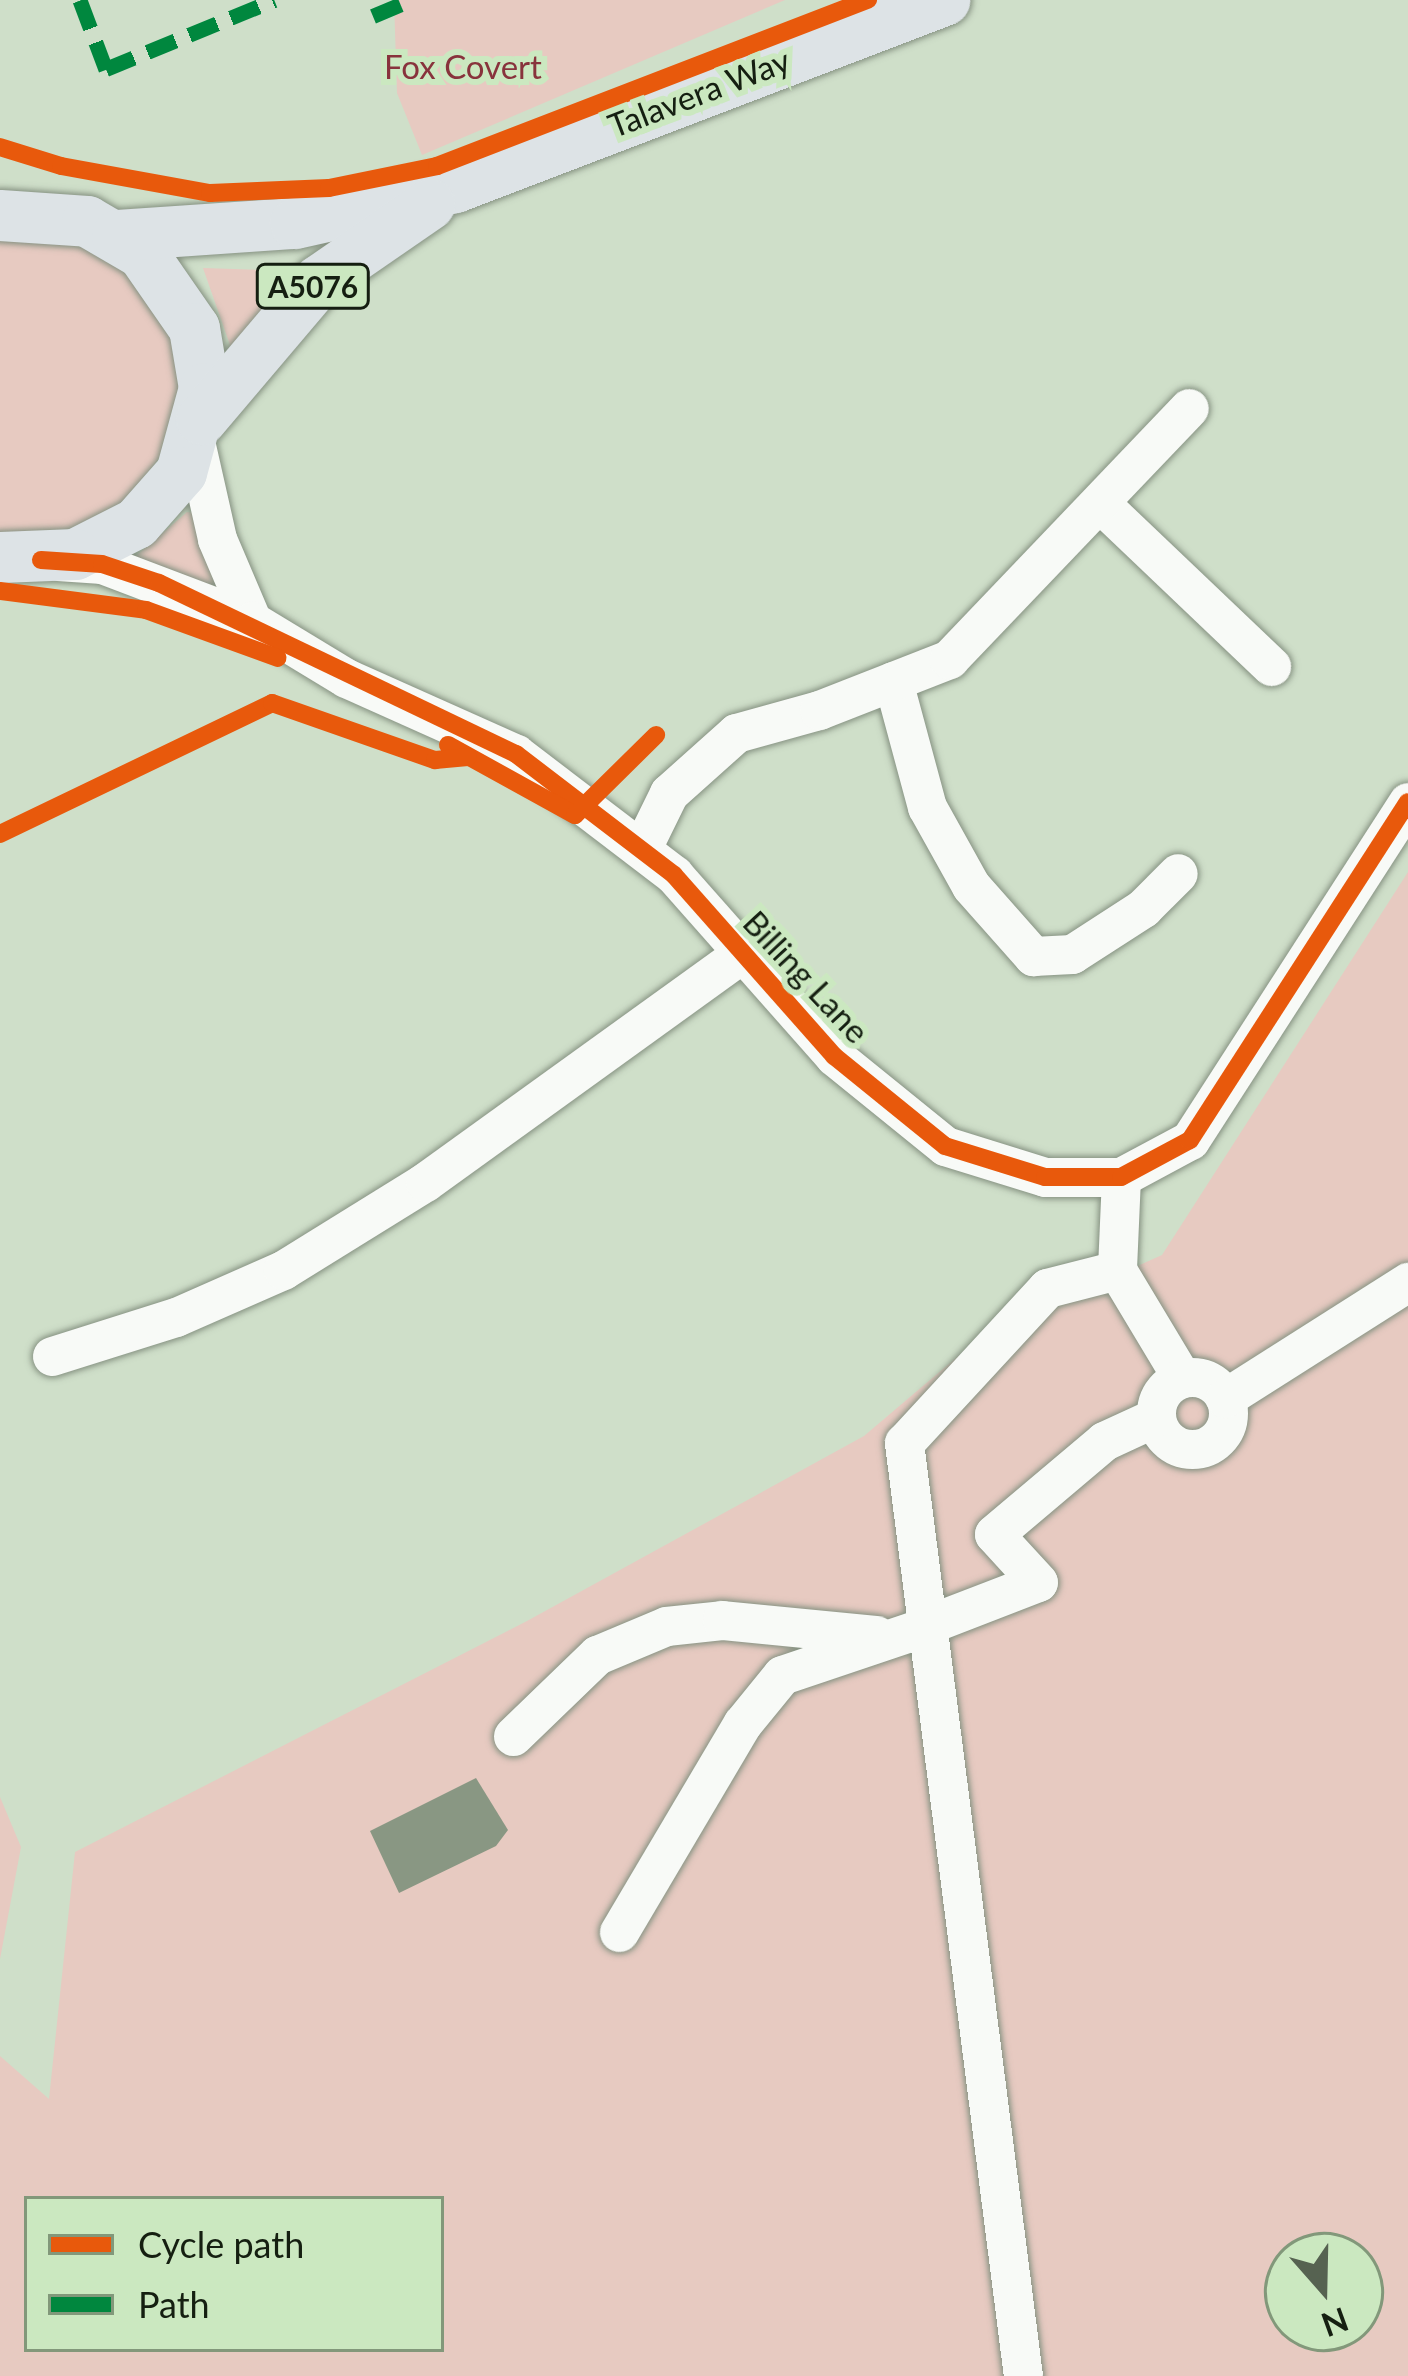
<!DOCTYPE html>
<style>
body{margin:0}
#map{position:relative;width:1408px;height:2376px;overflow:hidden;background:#cfdfc9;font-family:Lato,sans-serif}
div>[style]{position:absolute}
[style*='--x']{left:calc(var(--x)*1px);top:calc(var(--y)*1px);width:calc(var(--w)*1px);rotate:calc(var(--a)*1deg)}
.green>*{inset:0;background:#e7cac1}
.building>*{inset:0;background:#899783}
.roads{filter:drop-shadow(0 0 3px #869282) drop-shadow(0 0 3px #869282)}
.minor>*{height:39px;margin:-19.5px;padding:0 19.5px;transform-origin:19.5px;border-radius:19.5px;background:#f8faf7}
.minor>.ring{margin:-19.5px;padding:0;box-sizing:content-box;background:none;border:39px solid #f8faf7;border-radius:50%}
.major>*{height:51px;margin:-25.5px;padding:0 25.5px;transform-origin:25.5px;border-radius:25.5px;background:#dde3e6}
.quiet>*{height:15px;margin-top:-7.5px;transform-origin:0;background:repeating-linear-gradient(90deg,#00873e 0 30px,transparent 0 45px)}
.cycleway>*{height:18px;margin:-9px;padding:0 9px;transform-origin:9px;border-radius:9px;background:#e8590c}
span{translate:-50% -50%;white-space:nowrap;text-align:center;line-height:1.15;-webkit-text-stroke:12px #cbe8c0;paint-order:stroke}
.shield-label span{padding:3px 9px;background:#cbe8c0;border:3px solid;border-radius:9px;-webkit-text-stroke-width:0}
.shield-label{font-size:30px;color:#151f11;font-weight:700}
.park-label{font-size:33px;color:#88333c}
.street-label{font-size:33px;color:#151f11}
.legend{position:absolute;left:24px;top:2196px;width:420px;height:156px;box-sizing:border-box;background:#cbe8c0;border:3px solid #82987a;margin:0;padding:15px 21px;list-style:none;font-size:36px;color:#151f11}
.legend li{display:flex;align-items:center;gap:24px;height:60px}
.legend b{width:60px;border:3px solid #82987a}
.north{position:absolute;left:1264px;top:2232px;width:120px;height:120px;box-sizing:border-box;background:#cbe8c0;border:3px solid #82987a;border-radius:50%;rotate:160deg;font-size:33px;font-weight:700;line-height:48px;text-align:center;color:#151f11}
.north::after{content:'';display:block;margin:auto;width:42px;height:54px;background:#566251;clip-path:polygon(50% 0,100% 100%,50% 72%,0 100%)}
</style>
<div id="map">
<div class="green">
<div style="clip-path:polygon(394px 0,785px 0,422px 155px,397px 93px)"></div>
<div style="clip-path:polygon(0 238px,82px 241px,124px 264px,179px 342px,185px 389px,176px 436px,118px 512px,70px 533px,0 533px)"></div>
<div style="clip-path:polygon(203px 268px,291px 271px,293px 277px,231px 348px)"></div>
<div style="clip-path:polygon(187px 512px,196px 513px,226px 594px,129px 562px)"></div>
<div style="clip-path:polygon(evenodd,1408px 872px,1408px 2376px,0 2376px,0 2056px,49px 2099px,75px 1852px,527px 1621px,864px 1436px,983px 1335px,1162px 1255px,1408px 872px,27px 2199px,441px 2199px,441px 2349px,27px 2349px,27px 2199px,1408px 872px,1288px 2256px,1360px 2256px,1360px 2328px,1288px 2328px,1288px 2256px)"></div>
<div style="clip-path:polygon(0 1797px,21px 1847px,0 1959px)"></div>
</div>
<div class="building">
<div style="clip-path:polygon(476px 1778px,508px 1830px,496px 1846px,399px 1893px,370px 1831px)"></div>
</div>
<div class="roads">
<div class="minor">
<div style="--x:195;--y:441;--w:100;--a:77.3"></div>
<div style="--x:217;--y:539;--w:89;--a:66.9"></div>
<div style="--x:1101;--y:504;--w:235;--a:43.6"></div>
<div style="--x:58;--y:561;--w:44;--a:3.9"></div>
<div style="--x:102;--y:564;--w:160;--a:20.8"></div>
<div style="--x:252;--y:621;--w:110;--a:31.2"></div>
<div style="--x:346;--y:678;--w:186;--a:24.1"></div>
<div style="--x:516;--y:754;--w:199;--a:37.4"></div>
<div style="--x:674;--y:875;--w:242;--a:48.5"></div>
<div style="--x:834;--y:1056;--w:143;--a:39"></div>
<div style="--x:945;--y:1146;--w:105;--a:17.2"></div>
<div style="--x:1045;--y:1177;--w:76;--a:0"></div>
<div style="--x:1121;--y:1177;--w:78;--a:-28.2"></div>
<div style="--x:1190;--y:1140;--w:402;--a:-57.2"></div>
<div style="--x:893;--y:681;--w:131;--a:74.9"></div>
<div style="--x:927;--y:807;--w:90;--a:60.9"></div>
<div style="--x:971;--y:886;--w:94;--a:48.5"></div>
<div style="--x:1033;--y:956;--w:39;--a:-3"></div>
<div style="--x:1072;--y:954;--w:85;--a:-32.9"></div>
<div style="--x:1143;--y:908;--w:49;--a:-45"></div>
<div style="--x:642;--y:848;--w:61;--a:-63.9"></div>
<div style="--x:669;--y:793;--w:90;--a:-41.8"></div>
<div style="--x:736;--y:733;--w:86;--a:-15.5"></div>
<div style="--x:819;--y:710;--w:140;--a:-21.4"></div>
<div style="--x:949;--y:659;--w:347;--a:-46.3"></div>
<div style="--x:1121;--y:1177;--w:93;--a:92.5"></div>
<div style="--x:1117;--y:1270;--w:126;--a:59"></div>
<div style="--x:52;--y:1356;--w:130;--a:-17.5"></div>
<div style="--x:176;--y:1317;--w:117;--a:-23.7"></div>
<div style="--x:283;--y:1270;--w:167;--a:-31.8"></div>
<div style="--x:425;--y:1182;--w:392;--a:-35.8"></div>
<div class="ring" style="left:1156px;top:1377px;width:33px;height:33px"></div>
<div style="--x:1225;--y:1398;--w:217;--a:-32.4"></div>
<div style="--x:937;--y:1621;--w:108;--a:-21.1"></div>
<div style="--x:1038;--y:1582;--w:65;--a:-132.5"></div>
<div style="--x:994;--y:1534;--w:144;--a:-40.2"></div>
<div style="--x:1104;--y:1441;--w:57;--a:-24.8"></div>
<div style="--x:513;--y:1736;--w:117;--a:-44"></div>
<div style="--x:597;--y:1655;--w:75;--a:-22.8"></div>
<div style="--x:666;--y:1626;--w:56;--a:-6.1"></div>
<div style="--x:722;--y:1620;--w:155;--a:5.6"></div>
<div style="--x:619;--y:1932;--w:242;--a:-59.4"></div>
<div style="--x:742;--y:1724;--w:63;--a:-50.8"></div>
<div style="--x:782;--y:1675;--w:141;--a:-18.6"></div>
<div style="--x:1023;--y:2376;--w:941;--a:-97.27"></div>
<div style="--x:904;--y:1443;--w:211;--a:-47.3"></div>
<div style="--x:1047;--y:1288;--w:72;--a:-14.4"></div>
</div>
<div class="major">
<div style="--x:0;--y:215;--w:87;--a:3.9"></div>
<div style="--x:87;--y:221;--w:64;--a:30.2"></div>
<div style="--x:142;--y:253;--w:91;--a:55.3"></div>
<div style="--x:194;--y:328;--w:61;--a:80.5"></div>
<div style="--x:204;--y:388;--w:87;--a:105.3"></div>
<div style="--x:181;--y:472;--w:68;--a:131.4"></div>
<div style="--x:136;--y:523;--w:68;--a:153.1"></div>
<div style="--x:75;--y:554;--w:75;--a:177.7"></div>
<div style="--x:117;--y:235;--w:178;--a:-3.9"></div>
<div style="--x:295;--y:223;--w:164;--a:-12.7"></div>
<div style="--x:455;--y:187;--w:524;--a:-20.93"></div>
<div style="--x:201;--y:419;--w:182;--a:-49.7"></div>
<div style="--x:319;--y:280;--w:134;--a:-34.6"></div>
</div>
</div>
<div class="quiet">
<div style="--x:80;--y:0;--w:74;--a:69.4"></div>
<div style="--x:106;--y:69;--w:182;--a:-22.3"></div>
<div style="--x:373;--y:16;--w:41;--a:-22.8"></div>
</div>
<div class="cycleway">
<div style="--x:0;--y:147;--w:64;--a:17.3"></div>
<div style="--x:61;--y:166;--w:151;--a:10.3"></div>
<div style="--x:210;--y:193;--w:119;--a:-2.4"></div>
<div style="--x:329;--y:188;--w:110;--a:-11.5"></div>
<div style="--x:437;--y:166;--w:462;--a:-21.1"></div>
<div style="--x:41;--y:560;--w:61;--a:3.8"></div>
<div style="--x:102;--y:564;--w:60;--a:18.4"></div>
<div style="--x:159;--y:583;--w:396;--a:25.6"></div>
<div style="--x:516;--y:754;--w:199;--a:37.4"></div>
<div style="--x:674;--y:875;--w:242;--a:48.5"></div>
<div style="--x:834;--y:1056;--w:143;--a:39"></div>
<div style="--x:945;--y:1146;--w:105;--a:17.2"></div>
<div style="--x:1045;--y:1177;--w:76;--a:0"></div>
<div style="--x:1121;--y:1177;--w:78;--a:-28.2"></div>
<div style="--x:1190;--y:1140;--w:402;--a:-57.2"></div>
<div style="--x:0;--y:591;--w:147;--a:7.4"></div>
<div style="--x:146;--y:610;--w:140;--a:20"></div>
<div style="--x:448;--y:745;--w:145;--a:28.9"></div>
<div style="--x:575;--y:815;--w:114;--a:-44.6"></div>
<div style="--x:0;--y:834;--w:302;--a:-25.7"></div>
<div style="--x:272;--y:703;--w:173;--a:19.3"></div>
<div style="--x:435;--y:760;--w:33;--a:-5"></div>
</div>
<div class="shield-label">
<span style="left:313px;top:286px">A5076</span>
</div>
<div class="park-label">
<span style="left:463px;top:67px">Fox Covert</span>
</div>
<div class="street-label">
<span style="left:699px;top:93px;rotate:-21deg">Talavera Way</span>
<span style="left:806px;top:977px;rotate:47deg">Billing Lane</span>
</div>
<ul class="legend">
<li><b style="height:15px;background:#e8590c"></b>Cycle path</li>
<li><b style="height:15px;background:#00873e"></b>Path</li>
</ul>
<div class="north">N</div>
</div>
